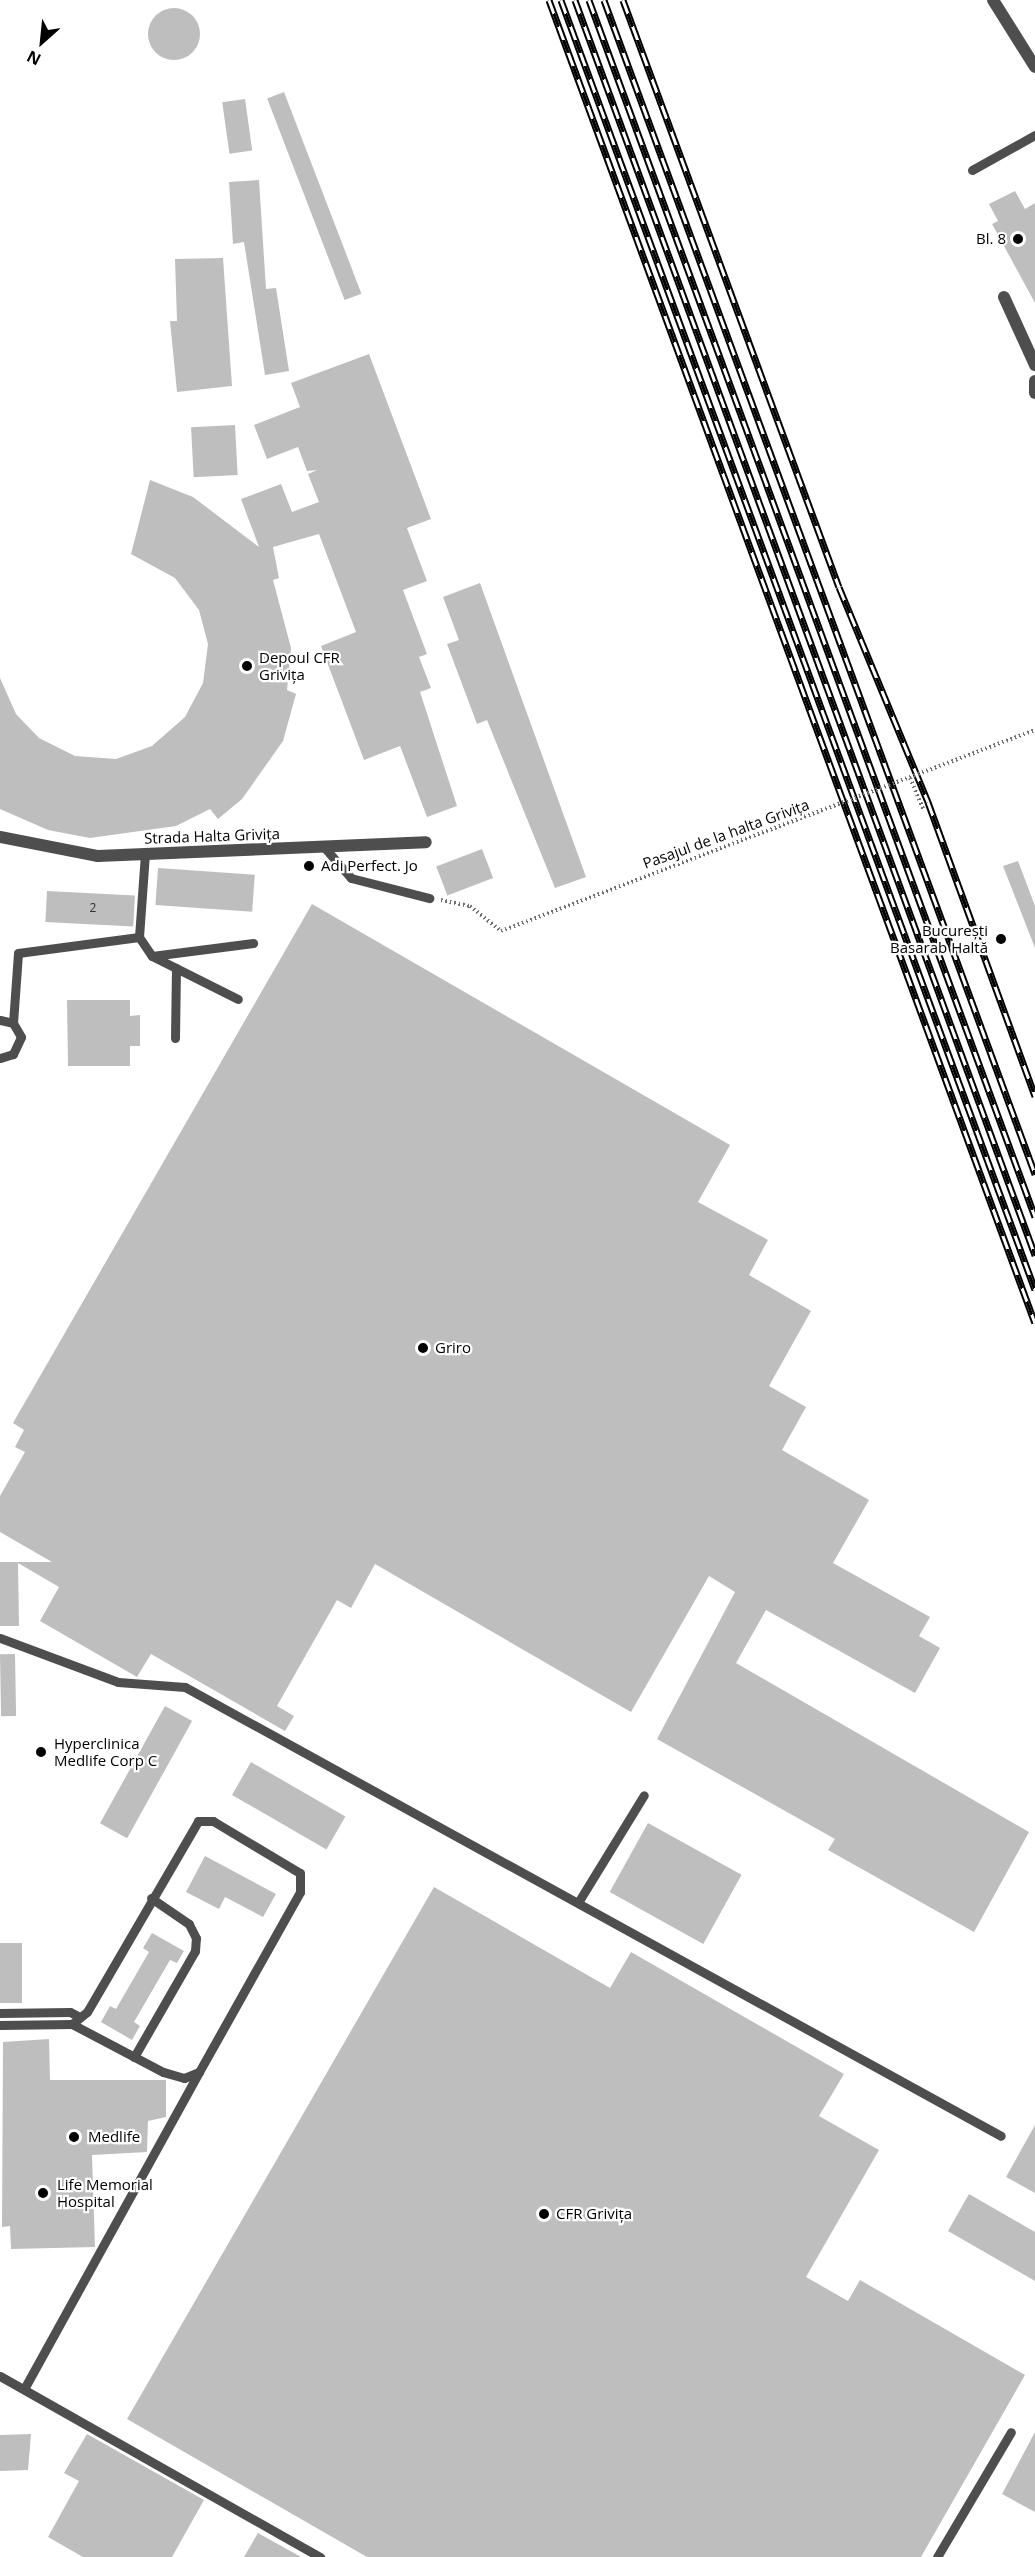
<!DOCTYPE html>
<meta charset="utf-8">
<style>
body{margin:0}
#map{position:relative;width:1035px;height:2557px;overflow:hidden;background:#fff;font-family:"Open Sans",sans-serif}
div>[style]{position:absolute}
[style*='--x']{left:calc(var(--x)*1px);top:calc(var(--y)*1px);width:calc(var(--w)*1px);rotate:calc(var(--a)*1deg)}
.building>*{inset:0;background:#bebebe;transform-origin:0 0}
.round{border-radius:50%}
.path>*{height:4px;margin-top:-2px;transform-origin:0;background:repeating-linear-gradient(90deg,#707070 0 1.5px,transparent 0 4.5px)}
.lane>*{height:9px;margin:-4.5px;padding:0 4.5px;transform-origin:4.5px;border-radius:4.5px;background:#4e4e4e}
.street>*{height:12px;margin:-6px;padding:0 6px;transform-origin:6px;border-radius:6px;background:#4e4e4e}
.rail>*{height:7px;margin-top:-3.5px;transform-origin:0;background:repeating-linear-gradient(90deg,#fff 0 14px,#000 0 28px);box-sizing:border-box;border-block:2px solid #000}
.path-bridge>*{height:4px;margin-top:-2px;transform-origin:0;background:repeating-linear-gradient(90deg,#707070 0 1.5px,transparent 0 4.5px)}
.dots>*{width:16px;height:16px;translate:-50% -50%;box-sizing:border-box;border:3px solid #fff;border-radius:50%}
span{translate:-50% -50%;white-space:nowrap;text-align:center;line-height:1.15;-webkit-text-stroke:4.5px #fff;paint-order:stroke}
.number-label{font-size:12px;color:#303030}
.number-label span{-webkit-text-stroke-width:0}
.poi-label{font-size:15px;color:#000}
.right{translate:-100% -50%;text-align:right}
.left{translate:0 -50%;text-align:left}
.street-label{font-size:15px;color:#000}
.north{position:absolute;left:12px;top:12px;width:60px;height:60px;-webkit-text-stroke:4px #fff;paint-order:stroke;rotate:207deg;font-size:16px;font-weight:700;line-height:24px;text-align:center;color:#000}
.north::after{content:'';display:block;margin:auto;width:21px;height:27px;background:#000;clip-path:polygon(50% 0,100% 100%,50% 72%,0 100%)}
</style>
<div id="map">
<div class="building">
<div class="round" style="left:148px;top:8px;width:52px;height:52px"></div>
<div style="left:284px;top:92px;width:216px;height:18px;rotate:69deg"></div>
<div style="left:245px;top:99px;width:52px;height:23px;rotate:82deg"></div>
<div style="clip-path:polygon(259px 180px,266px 289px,276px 288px,289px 371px,265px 375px,244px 242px,233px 244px,229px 182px)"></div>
<div style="clip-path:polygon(1015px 191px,1025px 209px,1035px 203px,1035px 303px,992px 224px,998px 221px,989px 204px)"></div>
<div style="clip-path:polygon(223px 258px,232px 386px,177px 392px,170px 321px,177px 321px,175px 259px)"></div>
<div style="clip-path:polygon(369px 354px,431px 519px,407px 528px,427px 581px,403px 590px,427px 654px,419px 657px,431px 688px,420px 692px,457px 806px,427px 817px,400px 746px,364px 760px,321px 646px,356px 632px,319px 534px,273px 547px,279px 578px,273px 580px,291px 648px,287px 690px,296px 694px,283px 741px,242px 799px,218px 819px,210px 809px,176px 826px,90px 838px,48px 830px,0 809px,0 678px,16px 714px,39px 738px,75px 756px,116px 759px,152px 746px,185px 717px,203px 683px,208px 644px,199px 610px,175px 578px,131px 554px,150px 480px,193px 497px,259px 547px,241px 499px,281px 484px,292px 512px,319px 502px,308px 474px,317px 470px,307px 471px,298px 447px,267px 459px,254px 425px,300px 407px,291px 383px)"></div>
<div style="left:235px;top:425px;width:50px;height:44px;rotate:87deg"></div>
<div style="clip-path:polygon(480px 583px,586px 877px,555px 888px,487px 720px,477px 724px,447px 644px,459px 640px,443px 597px)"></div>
<div style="left:482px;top:849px;width:31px;height:49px;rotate:69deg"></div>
<div style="clip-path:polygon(1018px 861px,1035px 906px,1035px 948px,1003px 866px)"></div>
<div style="left:158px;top:868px;width:97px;height:37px;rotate:4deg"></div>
<div style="left:47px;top:891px;width:88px;height:31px;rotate:3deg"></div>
<div style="clip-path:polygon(312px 904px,730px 1145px,698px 1202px,768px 1240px,749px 1275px,811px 1311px,769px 1386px,806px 1407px,782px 1450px,869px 1500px,833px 1563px,930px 1617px,919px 1636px,940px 1648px,915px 1693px,766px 1610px,736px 1663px,1029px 1832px,974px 1932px,828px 1850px,835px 1839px,657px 1739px,735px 1592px,709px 1576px,631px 1712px,375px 1564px,351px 1608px,337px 1600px,277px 1706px,294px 1716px,285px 1731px,151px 1654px,137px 1677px,40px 1621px,59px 1587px,18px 1563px,19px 1626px,0 1626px,0 1562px,52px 1562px,0 1532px,0 1496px,25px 1452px,15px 1447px,24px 1430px,13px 1423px)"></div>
<div style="clip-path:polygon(67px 1000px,130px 1000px,130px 1016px,140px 1015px,140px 1046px,130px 1046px,130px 1066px,68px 1066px)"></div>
<div style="left:15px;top:1654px;width:62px;height:15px;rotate:89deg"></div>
<div style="left:165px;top:1706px;width:31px;height:134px;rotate:29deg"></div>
<div style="left:251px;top:1762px;width:109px;height:38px;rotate:30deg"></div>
<div style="left:648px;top:1823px;width:107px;height:79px;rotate:29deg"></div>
<div style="clip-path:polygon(205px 1856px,276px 1894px,263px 1917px,225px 1897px,219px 1909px,186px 1892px)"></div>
<div style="clip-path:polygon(434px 1887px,610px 1988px,631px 1952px,844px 2074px,819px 2116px,879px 2150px,806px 2277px,848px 2301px,860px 2280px,1025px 2375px,921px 2557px,367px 2557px,127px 2419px)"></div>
<div style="clip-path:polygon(152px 1933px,184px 1951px,177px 1963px,170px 1960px,134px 2022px,140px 2026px,132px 2040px,101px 2022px,110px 2006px,116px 2009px,149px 1952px,143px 1948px)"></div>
<div style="left:0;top:1943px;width:22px;height:60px"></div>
<div style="clip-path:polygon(49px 2039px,50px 2080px,166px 2080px,166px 2117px,148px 2121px,147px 2152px,92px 2155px,95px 2247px,11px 2249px,10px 2226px,2px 2227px,3px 2042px)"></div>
<div style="clip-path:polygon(1035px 2125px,1035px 2193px,1006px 2177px)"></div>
<div style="clip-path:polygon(969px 2194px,1035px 2232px,1035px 2281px,948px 2231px)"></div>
<div style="clip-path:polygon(1035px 2432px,1035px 2512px,1002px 2494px)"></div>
<div style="clip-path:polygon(31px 2434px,28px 2470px,0 2471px,0 2435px)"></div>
<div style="clip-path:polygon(87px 2434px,204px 2500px,172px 2557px,83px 2557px,48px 2537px,79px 2481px,64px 2473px)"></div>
<div style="clip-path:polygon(258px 2533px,301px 2557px,244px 2557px)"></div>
</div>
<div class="path">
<div style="--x:910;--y:778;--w:34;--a:67"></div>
<div style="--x:441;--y:900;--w:30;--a:12"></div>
<div style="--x:470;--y:906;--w:40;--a:39"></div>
</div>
<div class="lane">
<div style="--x:972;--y:170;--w:72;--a:-29.1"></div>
<div style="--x:324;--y:847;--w:41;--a:48.9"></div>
<div style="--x:351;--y:878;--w:81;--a:14.4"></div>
<div style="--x:139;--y:937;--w:83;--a:-85.9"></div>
<div style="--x:152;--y:956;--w:102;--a:-7.3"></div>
<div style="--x:0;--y:1020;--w:13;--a:13"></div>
<div style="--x:13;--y:1023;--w:16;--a:60"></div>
<div style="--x:21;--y:1037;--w:19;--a:115"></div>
<div style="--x:13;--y:1054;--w:14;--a:163"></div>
<div style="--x:13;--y:1023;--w:70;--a:-85.9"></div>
<div style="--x:18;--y:953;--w:122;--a:-7.5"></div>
<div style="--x:139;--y:937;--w:23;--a:56"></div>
<div style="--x:152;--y:956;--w:96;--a:26.6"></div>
<div style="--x:175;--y:1038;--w:70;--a:-89.2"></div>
<div style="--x:0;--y:1638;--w:126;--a:20.4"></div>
<div style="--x:118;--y:1682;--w:67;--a:4.3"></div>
<div style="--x:185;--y:1687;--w:931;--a:28.82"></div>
<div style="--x:579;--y:1901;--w:124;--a:-58.5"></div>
<div style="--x:0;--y:2013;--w:70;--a:-0.8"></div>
<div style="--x:70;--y:2012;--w:11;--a:27"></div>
<div style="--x:0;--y:2025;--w:72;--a:-0.8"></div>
<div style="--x:72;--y:2024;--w:19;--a:-39"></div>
<div style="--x:87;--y:2012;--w:221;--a:-59.8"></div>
<div style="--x:198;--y:1821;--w:15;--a:0"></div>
<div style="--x:213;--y:1821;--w:101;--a:30.9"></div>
<div style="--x:300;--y:1873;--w:19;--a:90"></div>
<div style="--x:300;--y:1892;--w:206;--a:119.3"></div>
<div style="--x:199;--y:2072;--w:16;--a:158"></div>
<div style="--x:184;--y:2078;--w:22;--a:-164"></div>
<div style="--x:163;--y:2072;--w:103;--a:-152.2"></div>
<div style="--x:134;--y:2057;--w:122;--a:-60.1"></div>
<div style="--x:195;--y:1951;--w:13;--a:-86"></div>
<div style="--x:196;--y:1938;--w:16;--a:-117"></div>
<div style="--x:189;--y:1924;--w:46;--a:-145.6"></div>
<div style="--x:0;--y:2376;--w:368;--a:29.5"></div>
<div style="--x:24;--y:2389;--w:362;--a:-61.1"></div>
<div style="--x:937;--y:2557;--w:145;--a:-59.4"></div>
</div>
<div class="street">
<div style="--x:993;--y:0;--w:79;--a:57.9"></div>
<div style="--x:1004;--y:297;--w:75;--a:65.5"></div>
<div style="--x:1035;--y:381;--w:12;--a:90"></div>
<div style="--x:0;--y:837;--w:100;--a:11"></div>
<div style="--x:98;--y:856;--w:328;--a:-2.4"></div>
</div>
<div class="rail">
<div style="--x:549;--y:0;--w:1409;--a:69.83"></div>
<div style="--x:561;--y:0;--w:1374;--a:69.82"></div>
<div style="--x:575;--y:0;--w:1337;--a:69.87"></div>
<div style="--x:589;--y:0;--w:1296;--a:69.87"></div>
<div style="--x:604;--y:0;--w:1251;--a:69.84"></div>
<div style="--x:623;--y:0;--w:625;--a:69.8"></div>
<div style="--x:839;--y:587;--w:233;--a:67.5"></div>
<div style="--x:928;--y:802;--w:313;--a:70"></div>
</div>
<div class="path-bridge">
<div style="--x:501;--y:931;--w:571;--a:-20.63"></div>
</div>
<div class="dots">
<div style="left:1018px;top:239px;background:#000"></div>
<div style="left:247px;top:666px;background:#000"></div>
<div style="left:309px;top:866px;background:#000"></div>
<div style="left:1001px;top:939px;background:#000"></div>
<div style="left:423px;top:1348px;background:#000"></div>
<div style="left:41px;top:1752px;background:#000"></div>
<div style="left:74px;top:2137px;background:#000"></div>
<div style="left:43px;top:2193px;background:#000"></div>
<div style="left:544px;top:2214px;background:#000"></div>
</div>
<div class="number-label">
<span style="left:93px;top:908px">2</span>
</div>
<div class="poi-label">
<span class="right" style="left:1006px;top:239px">Bl. 8</span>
<span class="left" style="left:259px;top:666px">Depoul CFR<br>Grivița</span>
<span class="left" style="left:321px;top:866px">Adi Perfect. Jo</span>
<span class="right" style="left:988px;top:939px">București<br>Basarab Haltă</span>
<span class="left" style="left:435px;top:1348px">Griro</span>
<span class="left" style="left:54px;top:1752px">Hyperclinica<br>Medlife Corp C</span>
<span class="left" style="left:88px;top:2137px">Medlife</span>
<span class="left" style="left:57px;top:2193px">Life Memorial<br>Hospital</span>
<span class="left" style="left:556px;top:2214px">CFR Grivița</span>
</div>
<div class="street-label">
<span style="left:726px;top:834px;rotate:-20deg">Pasajul de la halta Grivița</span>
<span style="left:212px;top:836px;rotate:-2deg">Strada Halta Grivița</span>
</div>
<div class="north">N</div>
</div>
